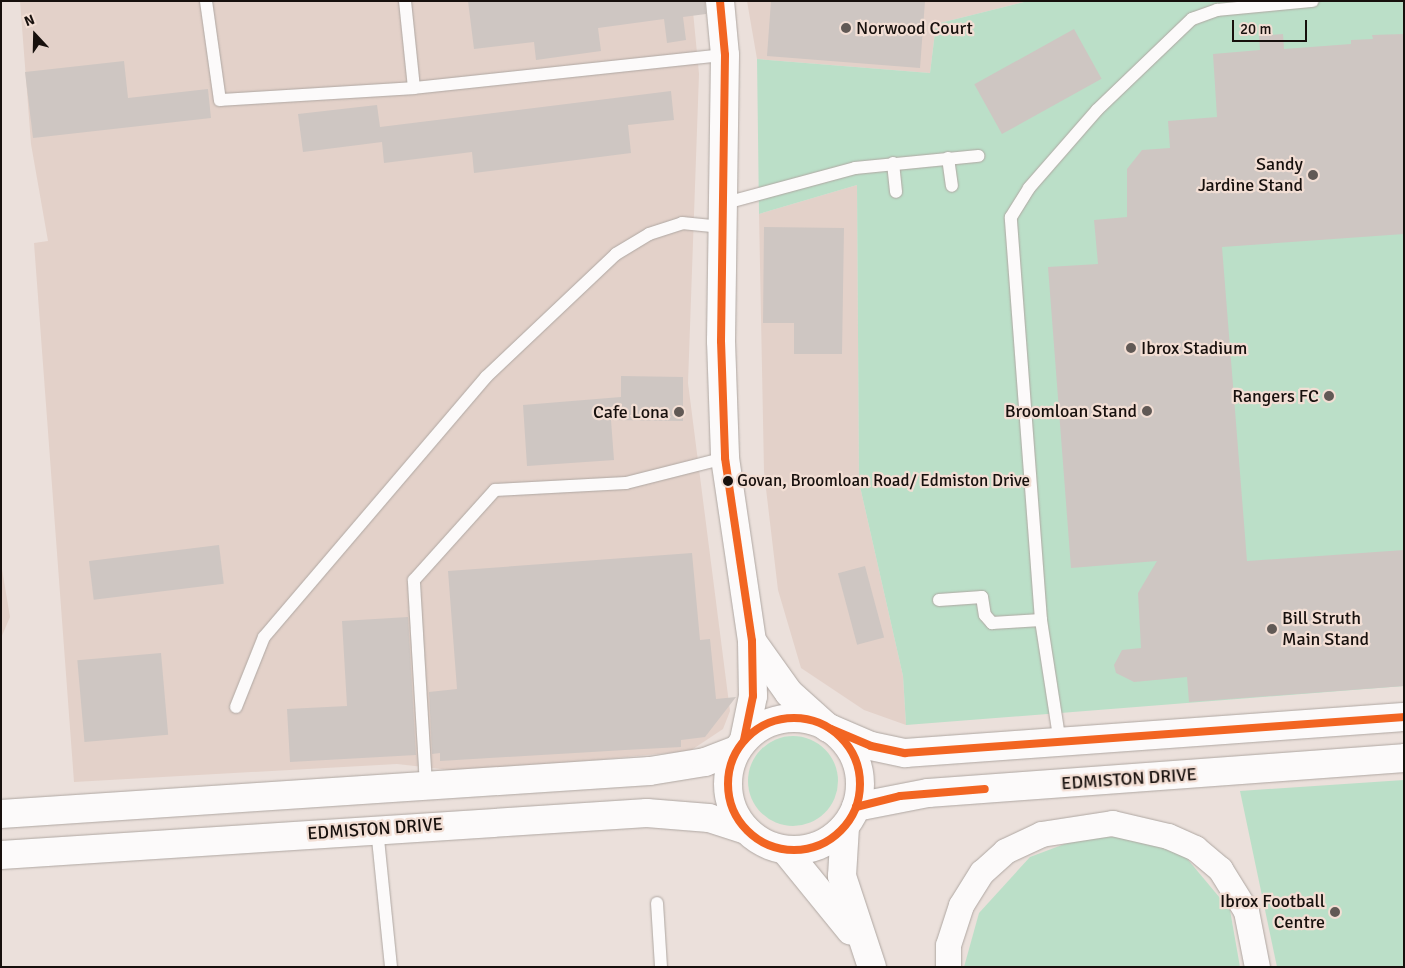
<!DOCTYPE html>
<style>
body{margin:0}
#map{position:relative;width:1405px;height:968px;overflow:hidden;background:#ebe0db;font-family:Signika,sans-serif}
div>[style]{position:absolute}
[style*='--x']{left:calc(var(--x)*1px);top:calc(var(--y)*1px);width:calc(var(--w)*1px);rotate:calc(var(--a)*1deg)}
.industrial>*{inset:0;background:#e3d1c9}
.green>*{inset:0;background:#bbdfc8}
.round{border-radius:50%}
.building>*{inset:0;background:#cec6c2;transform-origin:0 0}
.roads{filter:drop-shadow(0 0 1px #afa7a2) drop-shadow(0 0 1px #afa7a2)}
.lane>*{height:12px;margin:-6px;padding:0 6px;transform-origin:6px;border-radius:6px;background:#fcfafa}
.street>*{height:25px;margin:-12.5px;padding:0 12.5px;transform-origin:12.5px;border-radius:12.5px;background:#fcfafa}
.secondary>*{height:28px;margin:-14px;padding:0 14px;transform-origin:14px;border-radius:14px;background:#fcfafa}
.primary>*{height:28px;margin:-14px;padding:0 14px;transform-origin:14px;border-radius:14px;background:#fcfafa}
.primary>.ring{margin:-14px;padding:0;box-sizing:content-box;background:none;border:28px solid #fcfafa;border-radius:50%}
.bus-1>*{height:8px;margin:-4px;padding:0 4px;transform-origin:4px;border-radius:4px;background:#f26522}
.bus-1>.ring{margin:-4px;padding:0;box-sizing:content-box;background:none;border:8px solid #f26522;border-radius:50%}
.dots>*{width:14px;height:14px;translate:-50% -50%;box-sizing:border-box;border:2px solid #f2ded4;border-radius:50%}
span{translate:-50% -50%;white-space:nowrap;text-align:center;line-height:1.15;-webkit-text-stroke:4.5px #f2ded4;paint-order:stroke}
.bus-label{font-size:17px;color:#17100d}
.left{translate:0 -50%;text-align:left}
.poi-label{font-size:18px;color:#17100d}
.right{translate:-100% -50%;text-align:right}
.street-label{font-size:18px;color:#17100d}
.frame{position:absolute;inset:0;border:2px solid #17100d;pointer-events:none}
.north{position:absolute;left:10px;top:10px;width:50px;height:50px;-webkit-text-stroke:4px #f2ded4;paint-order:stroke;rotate:339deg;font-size:14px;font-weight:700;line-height:20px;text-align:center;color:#17100d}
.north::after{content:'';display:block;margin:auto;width:18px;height:22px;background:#17100d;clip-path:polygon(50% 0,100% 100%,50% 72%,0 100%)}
.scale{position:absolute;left:1232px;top:20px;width:75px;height:22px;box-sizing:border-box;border:2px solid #17100d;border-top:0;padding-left:6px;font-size:15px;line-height:18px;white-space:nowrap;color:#17100d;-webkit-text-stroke:4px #f2ded4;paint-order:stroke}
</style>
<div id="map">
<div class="industrial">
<div style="clip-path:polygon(20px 1px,692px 1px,699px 74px,688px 383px,730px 711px,723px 729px,690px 751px,468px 772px,397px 764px,74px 782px,34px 243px,48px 241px,31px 144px)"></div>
<div style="clip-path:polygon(747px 1px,1028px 1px,936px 24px,930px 73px,757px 59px)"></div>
<div style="clip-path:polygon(857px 185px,859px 482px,903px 676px,906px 725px,864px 710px,801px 668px,778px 590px,764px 472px,759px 214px)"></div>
<div style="clip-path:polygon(1px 563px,10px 617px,1px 638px)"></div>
</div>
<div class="green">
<div style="clip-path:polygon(1028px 1px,1404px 1px,1404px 686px,906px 725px,903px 676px,859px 482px,857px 185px,759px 214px,757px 59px,930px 73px,936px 24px)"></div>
<div class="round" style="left:748px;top:736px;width:90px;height:90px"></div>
<div style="clip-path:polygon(1404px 780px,1404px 967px,1277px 967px,1240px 791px)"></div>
<div style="clip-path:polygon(1125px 836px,1184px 855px,1230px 910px,1240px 967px,964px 967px,979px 913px,1030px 857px,1078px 839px)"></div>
</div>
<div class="building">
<div style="clip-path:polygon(468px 1px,705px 1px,706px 14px,683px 17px,686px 40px,667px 43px,664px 19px,598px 28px,601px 51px,536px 60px,534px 42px,474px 49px)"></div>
<div style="clip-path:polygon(771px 1px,925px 1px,920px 68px,767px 56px)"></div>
<div style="left:1074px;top:29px;width:57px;height:114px;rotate:61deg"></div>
<div style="clip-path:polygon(1283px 34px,1284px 49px,1351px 44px,1351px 40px,1373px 39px,1372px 35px,1404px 34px,1404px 234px,1222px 247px,1247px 561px,1404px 550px,1404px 686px,1189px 702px,1187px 677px,1134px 682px,1116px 673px,1114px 665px,1122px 650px,1141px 648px,1138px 593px,1157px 561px,1071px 568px,1048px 267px,1098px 264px,1094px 220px,1127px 217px,1127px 169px,1142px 150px,1170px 148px,1168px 121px,1217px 117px,1213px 54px,1260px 50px,1259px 36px)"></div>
<div style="clip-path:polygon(124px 61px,128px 98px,208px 89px,211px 118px,33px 138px,25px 72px)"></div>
<div style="clip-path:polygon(671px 91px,674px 120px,628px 125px,631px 153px,474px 173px,472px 152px,384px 163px,382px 142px,303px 152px,298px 114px,377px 105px,380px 127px)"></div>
<div style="clip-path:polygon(764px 227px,844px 228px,842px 354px,794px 354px,794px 323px,763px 323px)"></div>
<div style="clip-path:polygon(621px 376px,683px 377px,683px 421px,611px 420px,614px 460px,527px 466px,523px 405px,621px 397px)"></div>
<div style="left:219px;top:545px;width:39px;height:131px;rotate:83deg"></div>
<div style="clip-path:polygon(692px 553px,700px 640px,710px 639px,716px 699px,736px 697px,705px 737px,681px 740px,681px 747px,625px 750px,440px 761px,440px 753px,432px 754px,429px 692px,457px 689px,448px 571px)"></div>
<div style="left:865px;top:566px;width:74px;height:28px;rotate:75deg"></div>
<div style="clip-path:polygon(408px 617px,416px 755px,290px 762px,287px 709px,347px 706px,342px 621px)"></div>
<div style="left:161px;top:653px;width:82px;height:84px;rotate:85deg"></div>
</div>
<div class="roads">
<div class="lane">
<div style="--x:206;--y:1;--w:100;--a:82"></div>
<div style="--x:220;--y:100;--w:194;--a:-3.5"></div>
<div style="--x:414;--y:88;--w:313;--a:-6.1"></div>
<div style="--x:405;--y:1;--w:87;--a:84.1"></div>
<div style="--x:948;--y:158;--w:28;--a:82"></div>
<div style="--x:893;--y:163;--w:29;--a:84"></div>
<div style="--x:722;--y:204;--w:138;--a:-15.1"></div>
<div style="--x:855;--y:168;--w:124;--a:-5.6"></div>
<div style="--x:939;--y:600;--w:43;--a:-4"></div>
<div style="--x:982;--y:597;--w:18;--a:81"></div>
<div style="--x:985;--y:615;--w:11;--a:49"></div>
<div style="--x:992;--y:623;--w:49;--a:-3.5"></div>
<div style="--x:236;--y:707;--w:75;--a:-68.2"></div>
<div style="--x:264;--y:637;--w:342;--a:-49.5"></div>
<div style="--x:486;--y:377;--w:179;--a:-43.4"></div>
<div style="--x:616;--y:254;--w:39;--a:-31"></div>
<div style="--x:649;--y:234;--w:35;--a:-18"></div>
<div style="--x:682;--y:223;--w:40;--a:5.7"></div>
<div style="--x:1060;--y:743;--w:124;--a:-98.8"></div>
<div style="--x:1041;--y:620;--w:404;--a:-94.3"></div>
<div style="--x:1011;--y:217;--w:34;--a:-58"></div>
<div style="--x:1029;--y:188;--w:103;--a:-48.9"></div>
<div style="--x:1097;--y:110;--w:132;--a:-43.8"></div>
<div style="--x:1192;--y:19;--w:27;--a:-20"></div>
<div style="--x:1217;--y:10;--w:96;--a:-5.4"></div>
<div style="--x:426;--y:785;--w:205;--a:-93.4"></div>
<div style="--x:414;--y:580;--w:121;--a:-48"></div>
<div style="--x:495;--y:490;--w:131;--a:-3.1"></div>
<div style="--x:626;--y:483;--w:102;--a:-14.2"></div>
<div style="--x:377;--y:829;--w:139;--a:84.2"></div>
<div style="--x:657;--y:903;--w:64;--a:86.4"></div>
</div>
<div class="street">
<div style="--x:948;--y:967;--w:22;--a:-90"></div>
<div style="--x:948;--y:945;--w:42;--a:-72"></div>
<div style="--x:961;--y:905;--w:39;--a:-58"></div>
<div style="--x:982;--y:872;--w:31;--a:-42"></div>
<div style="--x:1005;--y:851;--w:40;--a:-25"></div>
<div style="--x:1041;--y:834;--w:72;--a:-8.8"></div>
<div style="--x:1112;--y:823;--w:57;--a:13.1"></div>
<div style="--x:1168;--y:836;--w:30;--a:24"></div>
<div style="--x:1195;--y:848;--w:33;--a:40"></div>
<div style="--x:1220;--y:869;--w:49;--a:58.2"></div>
<div style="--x:1246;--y:911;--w:57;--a:78.9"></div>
</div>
<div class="secondary">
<div style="--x:720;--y:1;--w:54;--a:84.7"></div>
<div style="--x:725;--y:55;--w:286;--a:90.8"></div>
<div style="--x:721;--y:341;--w:117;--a:88"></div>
<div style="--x:725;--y:458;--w:185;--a:81.6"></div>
<div style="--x:752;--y:641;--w:55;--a:89"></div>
<div style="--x:753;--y:696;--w:45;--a:101.6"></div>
<div style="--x:752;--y:641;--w:64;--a:54.6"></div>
<div style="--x:789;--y:693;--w:52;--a:41.9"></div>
<div style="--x:845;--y:827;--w:49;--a:93.5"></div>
<div style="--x:842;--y:876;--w:96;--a:71.8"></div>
<div style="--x:785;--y:850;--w:104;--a:50.8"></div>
</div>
<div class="primary">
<div class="ring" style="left:728px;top:718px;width:104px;height:104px"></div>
<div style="--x:831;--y:729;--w:43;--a:23"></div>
<div style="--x:871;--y:746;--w:35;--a:12"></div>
<div style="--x:905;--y:753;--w:500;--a:-4.13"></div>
<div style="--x:856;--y:807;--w:73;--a:-11"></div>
<div style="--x:928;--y:793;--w:477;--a:-4.2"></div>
<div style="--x:1;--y:814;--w:650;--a:-3.79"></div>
<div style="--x:650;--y:771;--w:56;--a:-9.3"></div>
<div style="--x:705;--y:762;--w:34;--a:-21"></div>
<div style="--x:1;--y:855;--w:647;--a:-3.72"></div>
<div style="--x:647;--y:813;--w:62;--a:4.6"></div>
<div style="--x:709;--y:818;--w:39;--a:18"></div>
</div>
</div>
<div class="bus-1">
<div style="--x:720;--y:1;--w:54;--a:84.7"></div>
<div style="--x:725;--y:55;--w:286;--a:90.8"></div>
<div style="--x:721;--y:341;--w:117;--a:88"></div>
<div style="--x:725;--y:458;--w:185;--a:81.6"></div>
<div style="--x:752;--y:641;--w:55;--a:89"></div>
<div style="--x:753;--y:696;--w:45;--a:101.6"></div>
<div class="ring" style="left:728px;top:718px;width:124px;height:124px"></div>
<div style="--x:831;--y:729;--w:43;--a:23"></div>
<div style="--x:871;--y:746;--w:35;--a:12"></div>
<div style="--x:905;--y:753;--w:500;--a:-4.13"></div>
<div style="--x:856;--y:807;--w:45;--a:-14"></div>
<div style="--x:900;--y:796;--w:85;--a:-4.7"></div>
</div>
<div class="dots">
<div style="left:846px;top:28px;background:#615955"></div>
<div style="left:1313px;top:175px;background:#615955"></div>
<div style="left:1131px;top:348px;background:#615955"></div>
<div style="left:1329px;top:396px;background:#615955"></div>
<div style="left:1147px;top:411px;background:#615955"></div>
<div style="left:679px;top:412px;background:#615955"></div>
<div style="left:728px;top:481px;background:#17100d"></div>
<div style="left:1272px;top:629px;background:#615955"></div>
<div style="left:1335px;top:912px;background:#615955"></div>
</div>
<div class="bus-label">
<span class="left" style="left:737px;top:481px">Govan, Broomloan Road/ Edmiston Drive</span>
</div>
<div class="poi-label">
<span class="left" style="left:856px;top:28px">Norwood Court</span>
<span class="right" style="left:1303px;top:175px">Sandy<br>Jardine Stand</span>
<span class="left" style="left:1141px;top:348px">Ibrox Stadium</span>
<span class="right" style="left:1319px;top:396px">Rangers FC</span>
<span class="right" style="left:1137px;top:411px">Broomloan Stand</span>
<span class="right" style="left:669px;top:412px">Cafe Lona</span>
<span class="left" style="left:1282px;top:629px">Bill Struth<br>Main Stand</span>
<span class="right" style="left:1325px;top:912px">Ibrox Football<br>Centre</span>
</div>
<div class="street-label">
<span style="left:1129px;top:779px;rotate:-4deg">EDMISTON DRIVE</span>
<span style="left:375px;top:829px;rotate:-4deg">EDMISTON DRIVE</span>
</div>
<div class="frame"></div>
<div class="north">N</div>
<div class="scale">20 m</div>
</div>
